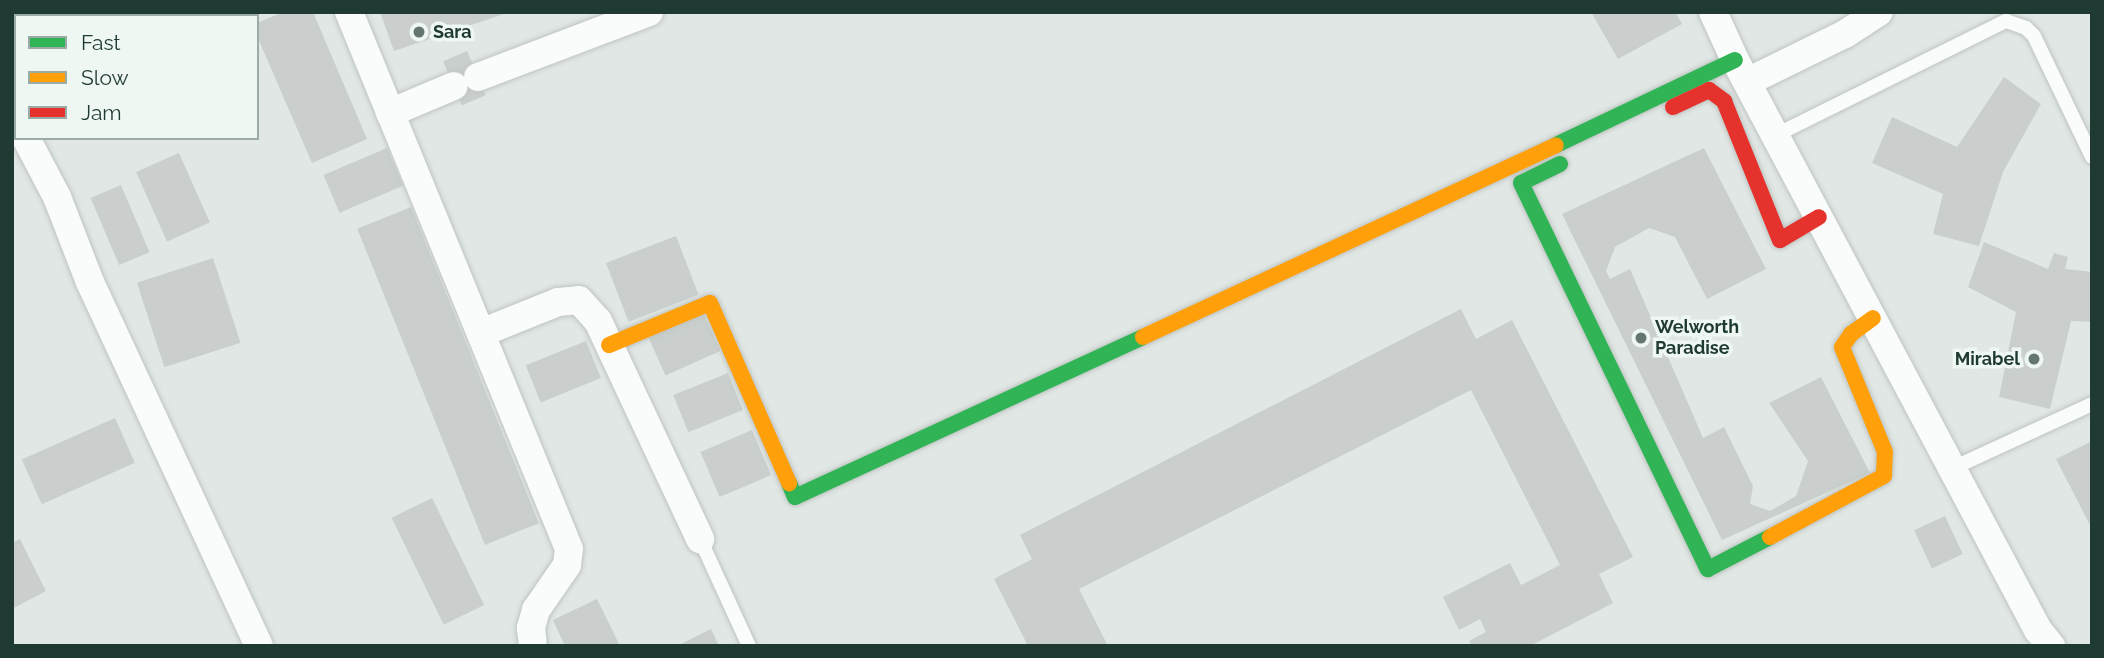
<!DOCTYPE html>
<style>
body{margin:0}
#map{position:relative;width:2104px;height:658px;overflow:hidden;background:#e1e7e4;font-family:Raleway,sans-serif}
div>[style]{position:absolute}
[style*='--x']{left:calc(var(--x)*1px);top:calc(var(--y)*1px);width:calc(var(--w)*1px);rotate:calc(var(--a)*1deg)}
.building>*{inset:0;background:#cacfcd;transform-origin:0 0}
.roads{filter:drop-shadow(0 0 2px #bec4c1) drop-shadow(0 0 2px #bec4c1)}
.lane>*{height:14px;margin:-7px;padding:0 7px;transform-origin:7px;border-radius:7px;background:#fafbfb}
.street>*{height:28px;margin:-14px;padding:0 14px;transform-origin:14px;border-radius:14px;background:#fafbfb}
.fast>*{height:16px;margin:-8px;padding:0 8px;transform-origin:8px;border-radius:8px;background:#30b455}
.slow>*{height:16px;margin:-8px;padding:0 8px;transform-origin:8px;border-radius:8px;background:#ff9f0a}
.jam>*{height:16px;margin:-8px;padding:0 8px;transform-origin:8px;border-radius:8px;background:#e5322d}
.dots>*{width:19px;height:19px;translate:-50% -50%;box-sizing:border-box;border:4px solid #eef7f2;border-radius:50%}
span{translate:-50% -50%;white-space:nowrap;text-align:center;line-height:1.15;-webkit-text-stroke:7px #eef7f2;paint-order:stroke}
.poi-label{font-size:18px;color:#1f3a32;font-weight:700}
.left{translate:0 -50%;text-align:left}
.right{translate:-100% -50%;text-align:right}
.frame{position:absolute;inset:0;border:14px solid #1f3a32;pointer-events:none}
.legend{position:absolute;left:14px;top:14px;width:245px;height:126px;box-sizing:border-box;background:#eef7f2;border:2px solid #9baba5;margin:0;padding:9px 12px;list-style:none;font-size:21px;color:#1f3a32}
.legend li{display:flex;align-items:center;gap:14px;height:35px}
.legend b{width:35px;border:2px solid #9baba5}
</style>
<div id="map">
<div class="building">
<div style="clip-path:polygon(283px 12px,313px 12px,367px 139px,312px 163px,257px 36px,257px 23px)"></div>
<div style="clip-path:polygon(380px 12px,507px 12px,507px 13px,394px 51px)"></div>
<div style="clip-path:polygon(1591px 12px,1675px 12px,1682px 24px,1618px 59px)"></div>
<div style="left:467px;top:51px;width:48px;height:26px;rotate:67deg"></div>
<div style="clip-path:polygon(2004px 77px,2041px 104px,2003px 172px,1979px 246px,1933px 234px,1943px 194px,1872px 163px,1892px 117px,1957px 147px)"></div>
<div style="left:387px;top:148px;width:41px;height:69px;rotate:67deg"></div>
<div style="clip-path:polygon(1704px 148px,1766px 269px,1707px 299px,1675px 237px,1649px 228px,1615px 247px,1606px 271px,1610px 279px,1630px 269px,1703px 438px,1724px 427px,1753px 486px,1750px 504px,1770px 511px,1796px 496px,1808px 461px,1769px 403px,1821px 377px,1870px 473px,1722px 540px,1562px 214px)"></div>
<div style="left:179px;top:153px;width:76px;height:47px;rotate:66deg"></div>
<div style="left:121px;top:185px;width:73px;height:33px;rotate:67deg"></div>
<div style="left:411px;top:207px;width:341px;height:58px;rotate:68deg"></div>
<div style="left:676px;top:236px;width:63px;height:75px;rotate:69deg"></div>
<div style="clip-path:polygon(1984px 242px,2048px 269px,2054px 253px,2068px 257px,2065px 269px,2092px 272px,2092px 322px,2071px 321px,2050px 409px,1999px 397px,2016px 312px,1968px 287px)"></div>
<div style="left:213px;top:258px;width:89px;height:80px;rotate:72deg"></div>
<div style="clip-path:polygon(1461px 309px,1476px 339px,1512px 320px,1633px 557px,1599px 574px,1613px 603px,1530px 646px,1472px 646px,1469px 641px,1486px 632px,1480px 619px,1459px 630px,1443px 597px,1510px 563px,1521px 585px,1560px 565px,1471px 390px,1079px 589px,1108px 646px,1028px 646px,994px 579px,1032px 559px,1020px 535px)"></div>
<div style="left:702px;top:310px;width:45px;height:60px;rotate:66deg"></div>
<div style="left:586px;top:341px;width:40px;height:65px;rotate:68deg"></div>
<div style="left:728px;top:373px;width:40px;height:59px;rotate:68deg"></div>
<div style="left:115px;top:418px;width:49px;height:102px;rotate:66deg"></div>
<div style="left:752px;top:430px;width:49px;height:56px;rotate:67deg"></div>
<div style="clip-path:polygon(2092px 441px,2092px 529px,2056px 459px)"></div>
<div style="left:432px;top:498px;width:119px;height:45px;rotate:64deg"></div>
<div style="left:1945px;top:516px;width:42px;height:34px;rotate:65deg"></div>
<div style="clip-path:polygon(20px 539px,46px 591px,12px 609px,12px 543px)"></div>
<div style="clip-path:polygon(597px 599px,620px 646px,565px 646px,553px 620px)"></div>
<div style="clip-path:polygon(711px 629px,719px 646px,677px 646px)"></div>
</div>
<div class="roads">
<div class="lane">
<div style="--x:131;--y:12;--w:4;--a:76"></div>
<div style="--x:1776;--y:135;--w:257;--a:-26.4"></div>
<div style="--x:2006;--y:21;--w:21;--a:19"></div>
<div style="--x:2026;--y:28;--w:11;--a:45"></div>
<div style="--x:2034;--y:36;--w:134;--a:64.4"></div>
<div style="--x:1953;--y:468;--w:153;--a:-24.7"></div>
<div style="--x:700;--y:539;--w:118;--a:65.4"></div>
</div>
<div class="street">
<div style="--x:349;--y:12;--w:580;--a:67.72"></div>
<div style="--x:569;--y:549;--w:16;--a:97"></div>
<div style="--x:567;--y:565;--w:55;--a:124.6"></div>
<div style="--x:536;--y:610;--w:19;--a:106"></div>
<div style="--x:531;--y:628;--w:18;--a:84"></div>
<div style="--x:1713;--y:12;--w:53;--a:65.4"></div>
<div style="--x:1735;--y:60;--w:646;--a:62.01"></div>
<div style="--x:2038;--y:630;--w:21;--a:51"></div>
<div style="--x:478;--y:77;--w:183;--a:-20.8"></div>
<div style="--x:1747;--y:82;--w:109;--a:-26.1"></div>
<div style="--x:1845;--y:34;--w:40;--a:-32.9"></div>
<div style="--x:12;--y:111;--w:8;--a:60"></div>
<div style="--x:390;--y:113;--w:69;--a:-22.9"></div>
<div style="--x:26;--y:138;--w:67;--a:62.3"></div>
<div style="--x:57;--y:197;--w:91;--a:68.8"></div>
<div style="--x:90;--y:282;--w:401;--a:65.1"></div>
<div style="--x:481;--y:333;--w:83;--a:-21.9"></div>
<div style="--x:558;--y:302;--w:21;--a:-5"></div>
<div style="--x:579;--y:300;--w:28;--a:48"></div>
<div style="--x:598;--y:321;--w:241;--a:64.9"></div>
</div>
<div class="fast">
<div style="--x:1556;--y:145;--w:198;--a:-25.4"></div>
<div style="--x:1560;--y:164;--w:43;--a:154"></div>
<div style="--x:1521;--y:183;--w:429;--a:64.2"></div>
<div style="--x:1708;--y:569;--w:70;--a:-27.3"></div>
<div style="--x:789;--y:483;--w:15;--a:67"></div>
<div style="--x:795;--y:497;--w:383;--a:-24.7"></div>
</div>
<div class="slow">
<div style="--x:1143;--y:337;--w:455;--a:-24.9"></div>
<div style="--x:609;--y:345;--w:109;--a:-22.6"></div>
<div style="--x:710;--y:303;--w:197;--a:66.3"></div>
<div style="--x:1770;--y:537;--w:129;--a:-28.2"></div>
<div style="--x:1884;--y:476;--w:24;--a:-88"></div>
<div style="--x:1885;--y:452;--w:113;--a:-112.3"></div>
<div style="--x:1842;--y:347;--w:16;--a:-55"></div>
<div style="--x:1851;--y:334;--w:27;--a:-36"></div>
</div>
<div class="jam">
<div style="--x:1673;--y:107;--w:40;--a:-25"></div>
<div style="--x:1709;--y:90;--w:19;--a:36"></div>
<div style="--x:1724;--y:101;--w:150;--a:68.1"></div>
<div style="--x:1780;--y:240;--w:45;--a:-30.5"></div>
</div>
</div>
<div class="dots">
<div style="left:419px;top:32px;background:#637770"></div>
<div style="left:1641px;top:338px;background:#637770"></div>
<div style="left:2034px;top:359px;background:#637770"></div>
</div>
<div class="poi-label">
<span class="left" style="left:433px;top:32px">Sara</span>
<span class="left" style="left:1655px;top:338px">Welworth<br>Paradise</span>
<span class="right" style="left:2020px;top:359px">Mirabel</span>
</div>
<div class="frame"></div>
<ul class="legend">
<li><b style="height:9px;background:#30b455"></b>Fast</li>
<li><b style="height:9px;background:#ff9f0a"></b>Slow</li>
<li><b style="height:9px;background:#e5322d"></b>Jam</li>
</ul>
</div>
